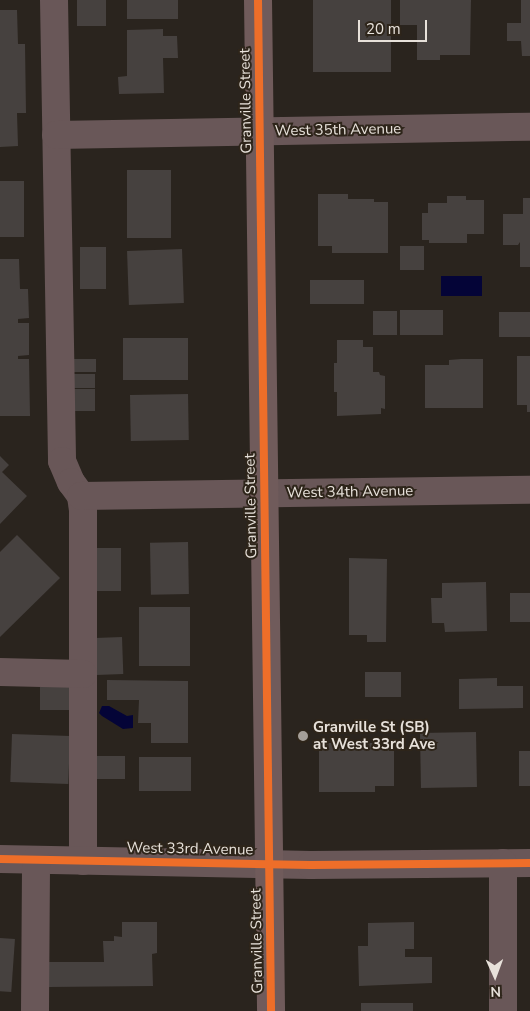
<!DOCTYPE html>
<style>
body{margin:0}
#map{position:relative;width:530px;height:1011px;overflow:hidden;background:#2a241e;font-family:"Nunito Sans",sans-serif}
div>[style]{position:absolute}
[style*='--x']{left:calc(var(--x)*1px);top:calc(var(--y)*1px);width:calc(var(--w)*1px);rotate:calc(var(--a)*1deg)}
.water>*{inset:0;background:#040437;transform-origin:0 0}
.building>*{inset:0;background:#46413f;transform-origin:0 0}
.minor>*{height:28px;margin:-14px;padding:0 14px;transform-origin:14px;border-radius:14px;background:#695758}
.highway>*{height:28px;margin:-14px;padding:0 14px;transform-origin:14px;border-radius:14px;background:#705b5b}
.cycleway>*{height:8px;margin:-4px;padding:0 4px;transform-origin:4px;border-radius:4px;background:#ee6e29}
.dots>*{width:14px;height:14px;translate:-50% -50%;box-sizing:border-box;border:2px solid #2e251a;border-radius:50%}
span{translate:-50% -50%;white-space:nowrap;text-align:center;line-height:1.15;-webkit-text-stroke:4px #2e251a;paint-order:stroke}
.street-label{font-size:15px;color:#e7e1da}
.poi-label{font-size:15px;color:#e7e1da;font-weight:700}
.left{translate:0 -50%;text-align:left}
.north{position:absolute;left:470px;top:951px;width:50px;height:50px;-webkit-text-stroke:4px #2e251a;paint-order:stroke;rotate:178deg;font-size:14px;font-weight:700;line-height:20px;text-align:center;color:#e7e1da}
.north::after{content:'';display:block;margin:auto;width:18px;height:22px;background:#e7e1da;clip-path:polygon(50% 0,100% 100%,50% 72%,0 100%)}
.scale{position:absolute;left:358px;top:20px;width:69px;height:22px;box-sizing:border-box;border:2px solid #e7e1da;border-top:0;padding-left:6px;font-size:15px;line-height:18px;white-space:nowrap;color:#e7e1da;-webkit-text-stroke:4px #2e251a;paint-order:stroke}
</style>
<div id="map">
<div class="water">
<div style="left:482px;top:276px;width:20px;height:41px;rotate:90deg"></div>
<div style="clip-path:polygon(102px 706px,109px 706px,127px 716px,133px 715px,133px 728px,123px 729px,102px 716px,99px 713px)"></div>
</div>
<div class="building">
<div style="left:77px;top:0;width:29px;height:26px"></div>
<div style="left:127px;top:0;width:51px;height:19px"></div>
<div style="left:313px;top:0;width:78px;height:72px"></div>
<div style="clip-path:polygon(400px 0,471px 0,470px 55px,440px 55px,440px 60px,417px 60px,417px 25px,400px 25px)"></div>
<div style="clip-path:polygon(521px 0,530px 0,530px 56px,522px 56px,521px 41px,507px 41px,507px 23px,521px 23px)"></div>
<div style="clip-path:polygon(0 10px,17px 10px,18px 44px,25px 44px,26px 113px,17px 113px,18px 146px,0 147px)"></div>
<div style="clip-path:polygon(163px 29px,163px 36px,177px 36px,178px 58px,163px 58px,164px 93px,119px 94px,118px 77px,127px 76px,127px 30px)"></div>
<div style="left:127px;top:170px;width:44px;height:68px"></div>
<div style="left:0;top:181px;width:24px;height:56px"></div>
<div style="clip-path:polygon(318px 194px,348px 194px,348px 199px,374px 199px,374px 202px,388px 202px,388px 253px,332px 253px,332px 246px,318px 246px)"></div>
<div style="clip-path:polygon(447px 196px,466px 196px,466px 200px,484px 200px,484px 234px,467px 234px,467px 243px,429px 243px,429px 240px,422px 240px,422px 213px,428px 213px,428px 203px,447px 203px)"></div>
<div style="clip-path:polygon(523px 198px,530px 198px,530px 267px,520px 267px,520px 242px,518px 245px,503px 245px,503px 214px,523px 214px)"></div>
<div style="left:400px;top:246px;width:24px;height:24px"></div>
<div style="left:80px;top:247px;width:26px;height:42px"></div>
<div style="left:182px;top:249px;width:54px;height:55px;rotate:88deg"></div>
<div style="clip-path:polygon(0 259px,19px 259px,20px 289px,28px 289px,29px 318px,18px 319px,18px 323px,29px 323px,29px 355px,18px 356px,18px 359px,29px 359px,30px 416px,0 416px)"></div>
<div style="left:310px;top:280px;width:54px;height:24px"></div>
<div style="left:400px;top:310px;width:43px;height:25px"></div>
<div style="left:373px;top:311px;width:24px;height:24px"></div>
<div style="left:499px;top:312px;width:31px;height:25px"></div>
<div style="left:188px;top:338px;width:42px;height:65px;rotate:90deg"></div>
<div style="clip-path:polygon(337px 340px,363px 340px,363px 347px,373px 347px,373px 372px,379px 372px,380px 375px,385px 376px,385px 409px,381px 408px,381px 414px,337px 416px,337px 392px,334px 392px,334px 363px,337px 363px)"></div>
<div style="clip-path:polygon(517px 356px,530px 356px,530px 412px,527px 412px,527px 405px,517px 405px)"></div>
<div style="left:72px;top:359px;width:24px;height:13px"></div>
<div style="clip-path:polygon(461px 359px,483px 359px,483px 408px,425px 408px,425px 365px,449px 365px,449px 360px)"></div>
<div style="left:72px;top:374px;width:23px;height:14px"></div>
<div style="left:71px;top:389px;width:24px;height:22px"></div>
<div style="left:188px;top:394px;width:46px;height:58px;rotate:89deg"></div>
<div style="clip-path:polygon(0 456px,9px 465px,2px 472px,27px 496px,0 524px)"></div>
<div style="clip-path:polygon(17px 535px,60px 578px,0 637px,0 552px)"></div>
<div style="left:188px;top:542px;width:52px;height:38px;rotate:89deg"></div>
<div style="left:121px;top:548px;width:43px;height:26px;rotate:90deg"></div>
<div style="clip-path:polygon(349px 558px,387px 559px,386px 642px,367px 642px,367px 635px,349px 635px)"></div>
<div style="clip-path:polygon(486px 582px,487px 631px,445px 632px,444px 623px,432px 623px,431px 598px,442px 598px,442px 583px)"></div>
<div style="left:510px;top:593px;width:20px;height:29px"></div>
<div style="left:139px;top:607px;width:51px;height:59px"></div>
<div style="left:122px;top:637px;width:37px;height:27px;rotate:88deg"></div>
<div style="left:365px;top:672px;width:36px;height:25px"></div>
<div style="clip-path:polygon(497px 678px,497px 686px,523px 686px,523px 708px,459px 709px,459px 679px)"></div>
<div style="clip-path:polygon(107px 680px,188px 681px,188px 743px,151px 743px,151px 723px,138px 723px,139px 700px,107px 700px)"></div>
<div style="left:40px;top:687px;width:33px;height:23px"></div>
<div style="left:476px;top:732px;width:55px;height:56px;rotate:89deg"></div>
<div style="left:12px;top:734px;width:58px;height:48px;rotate:2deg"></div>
<div style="clip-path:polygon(319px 743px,394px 743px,394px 786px,375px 786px,375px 792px,319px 792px)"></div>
<div style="left:530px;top:751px;width:35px;height:11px;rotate:90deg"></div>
<div style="left:97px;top:756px;width:28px;height:23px"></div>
<div style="left:191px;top:757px;width:34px;height:52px;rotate:90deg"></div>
<div style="clip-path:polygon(122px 922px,157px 922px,157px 953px,152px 954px,153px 986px,49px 987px,49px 962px,104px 962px,103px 941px,114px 941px,114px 936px,122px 937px)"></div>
<div style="clip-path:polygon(414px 922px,414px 949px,405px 949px,405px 957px,432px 957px,432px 983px,359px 986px,358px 946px,368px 946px,368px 923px)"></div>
<div style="left:0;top:938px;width:15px;height:53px;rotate:4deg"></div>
<div style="left:413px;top:1003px;width:8px;height:52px;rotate:90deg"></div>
</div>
<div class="minor">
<div style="--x:54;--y:0;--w:461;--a:89"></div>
<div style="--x:62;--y:461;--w:23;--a:67"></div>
<div style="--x:71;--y:482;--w:17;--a:54"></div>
<div style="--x:81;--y:496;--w:14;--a:82"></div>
<div style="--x:83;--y:510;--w:351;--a:90"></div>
<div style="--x:56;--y:135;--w:474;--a:-1"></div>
<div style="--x:81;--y:496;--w:449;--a:-0.8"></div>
<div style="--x:0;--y:672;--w:83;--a:1.4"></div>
<div style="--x:0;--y:859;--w:311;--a:1.1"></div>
<div style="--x:311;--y:865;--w:219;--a:-0.5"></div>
<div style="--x:503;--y:863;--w:148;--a:90"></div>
<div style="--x:35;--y:1011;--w:151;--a:-89.6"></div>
</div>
<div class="highway">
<div style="--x:258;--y:0;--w:1011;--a:89.26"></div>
</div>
<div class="cycleway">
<div style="--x:258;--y:0;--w:1011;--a:89.26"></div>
<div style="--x:0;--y:859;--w:311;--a:1.1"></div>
<div style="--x:311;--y:865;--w:219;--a:-0.5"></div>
</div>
<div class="dots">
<div style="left:303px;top:736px;background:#a59f98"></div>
</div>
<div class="street-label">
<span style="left:246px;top:101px;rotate:-91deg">Granville Street</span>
<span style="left:338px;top:130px;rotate:-1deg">West 35th Avenue</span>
<span style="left:350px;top:492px;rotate:-1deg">West 34th Avenue</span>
<span style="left:251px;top:506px;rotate:-91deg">Granville Street</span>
<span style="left:190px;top:849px;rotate:1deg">West 33rd Avenue</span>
<span style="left:257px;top:941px;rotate:-91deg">Granville Street</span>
</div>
<div class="poi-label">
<span class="left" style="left:313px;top:736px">Granville St (SB)<br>at West 33rd Ave</span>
</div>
<div class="north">N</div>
<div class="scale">20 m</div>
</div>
